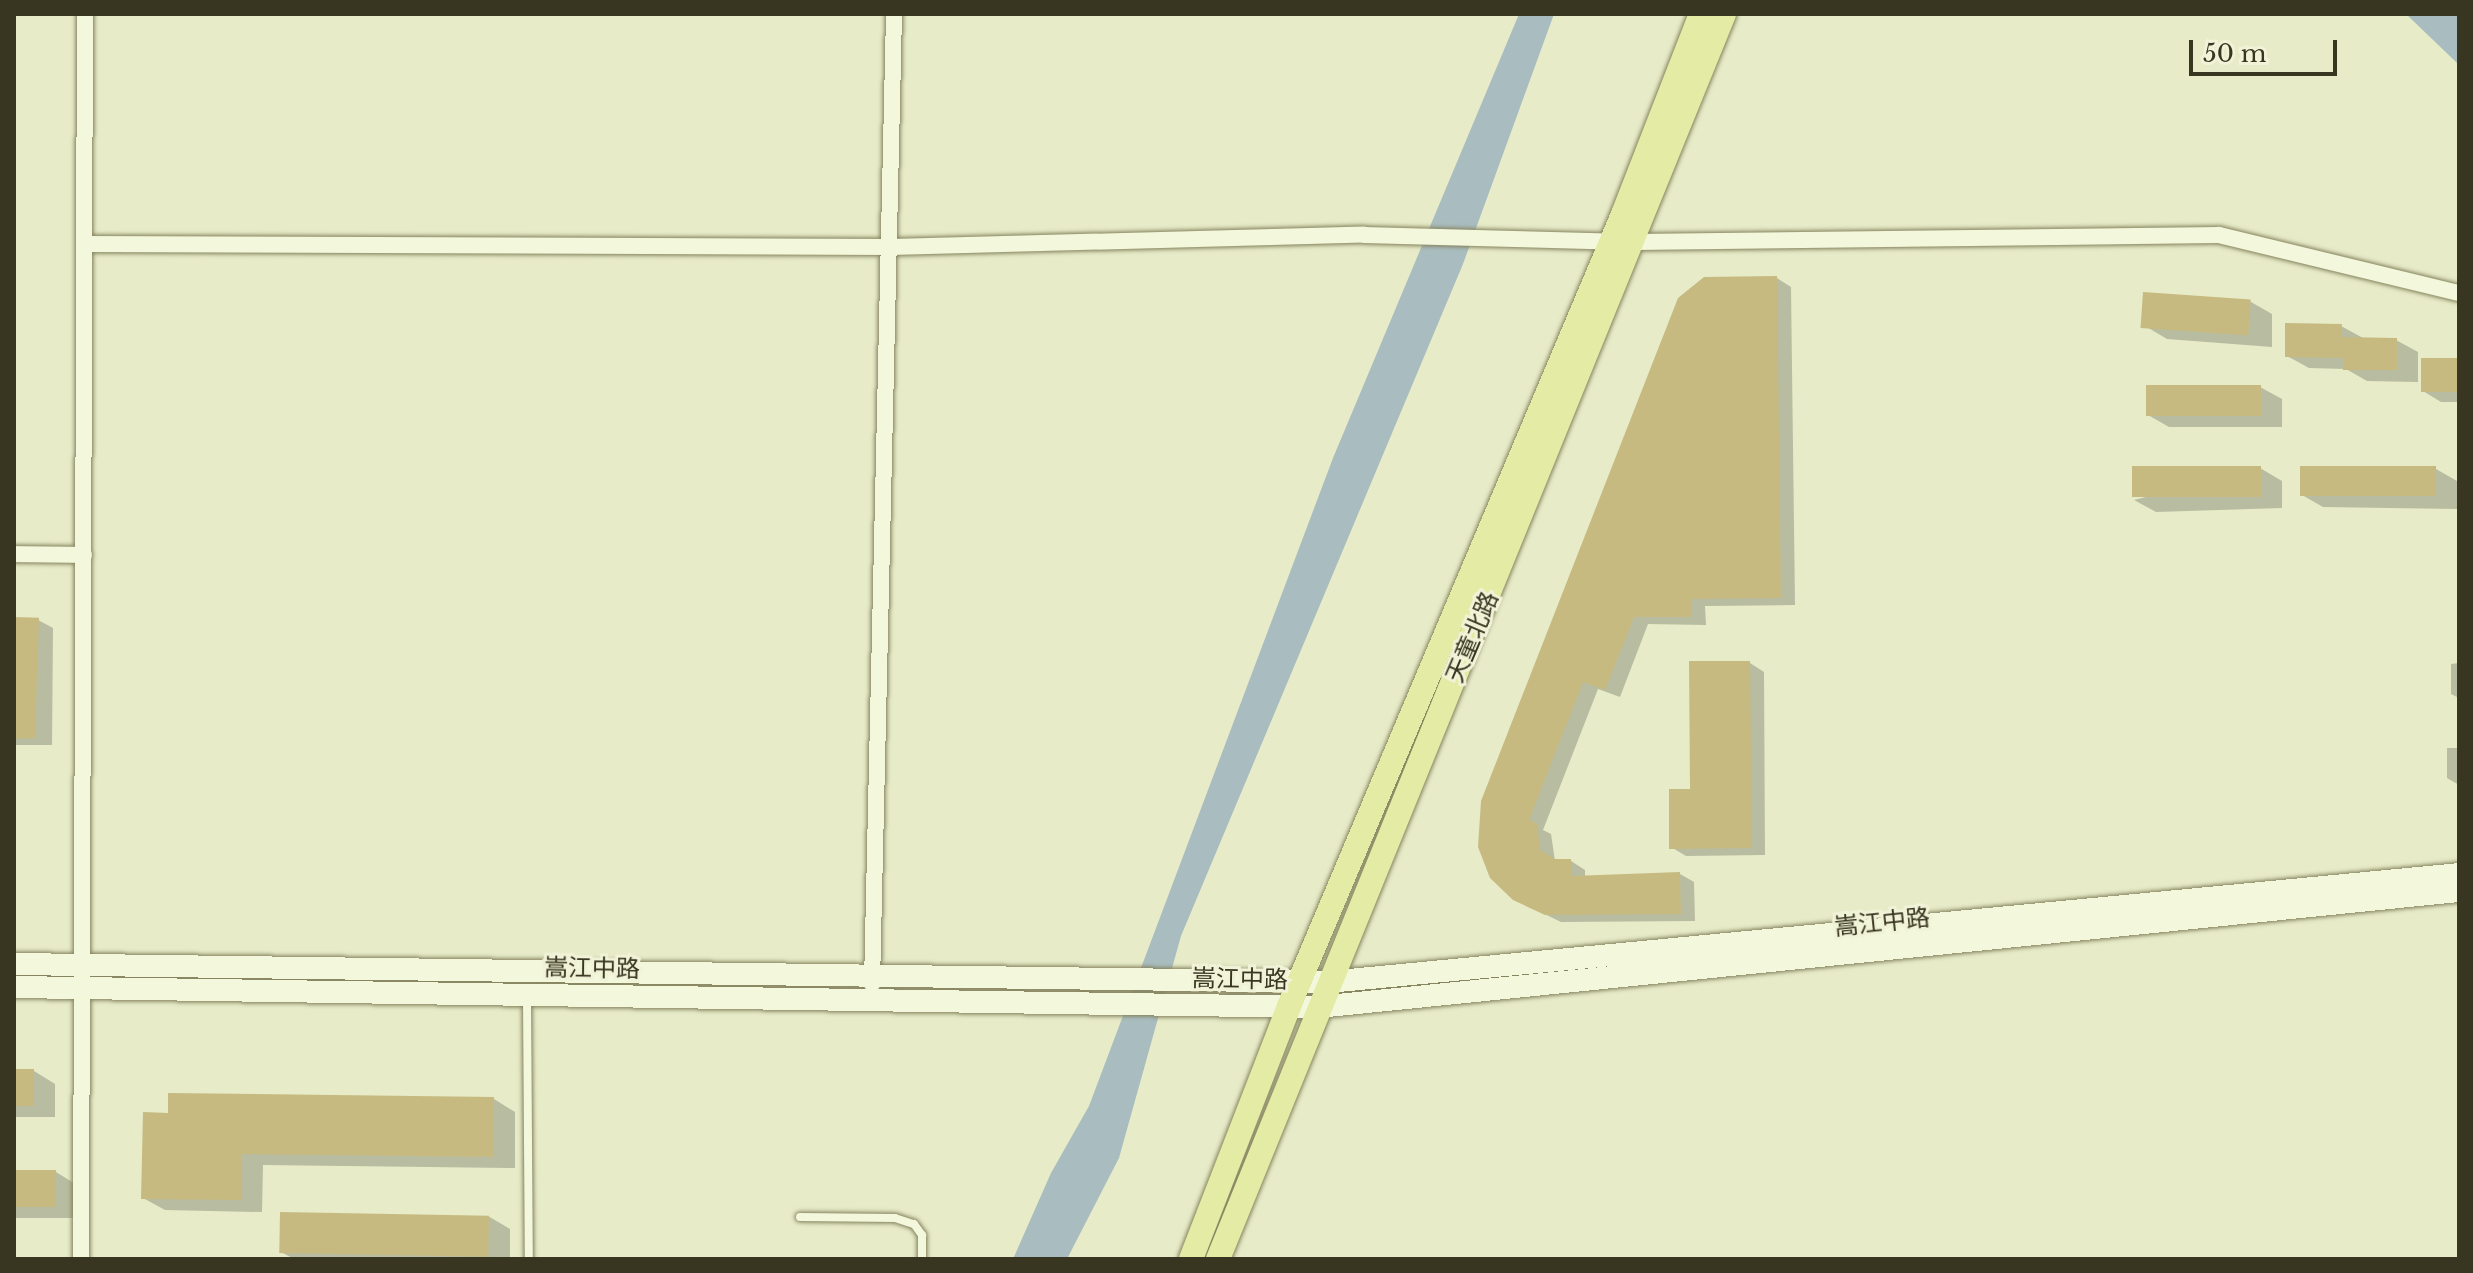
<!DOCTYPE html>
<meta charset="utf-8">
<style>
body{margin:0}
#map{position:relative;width:2473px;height:1273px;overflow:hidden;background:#e7ebc8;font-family:"Libre Baskerville","Noto Sans SC",serif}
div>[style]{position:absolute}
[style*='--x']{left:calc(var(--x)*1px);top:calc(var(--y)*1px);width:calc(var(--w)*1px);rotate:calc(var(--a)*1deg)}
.water>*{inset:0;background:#a9bdc0}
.shadow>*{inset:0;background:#0003}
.building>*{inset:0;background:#c6ba81;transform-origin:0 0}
.roads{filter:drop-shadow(0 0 2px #86845f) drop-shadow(0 0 2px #86845f)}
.lane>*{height:8px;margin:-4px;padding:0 4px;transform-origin:4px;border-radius:4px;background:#f3f7db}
.street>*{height:16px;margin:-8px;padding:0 8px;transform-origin:8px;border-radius:8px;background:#f3f7db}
.secondary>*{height:22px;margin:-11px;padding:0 11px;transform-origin:11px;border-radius:11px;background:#f3f7db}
.primary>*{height:24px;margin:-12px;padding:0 12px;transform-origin:12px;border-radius:12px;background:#e4eba4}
span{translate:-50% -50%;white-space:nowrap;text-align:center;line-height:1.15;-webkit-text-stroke:6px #f0f3d7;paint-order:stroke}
.street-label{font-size:24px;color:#383521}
.frame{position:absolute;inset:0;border:16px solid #383521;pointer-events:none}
.scale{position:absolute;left:2189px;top:40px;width:148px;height:36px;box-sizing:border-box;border:4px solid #383521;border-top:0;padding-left:10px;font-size:24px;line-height:28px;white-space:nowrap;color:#383521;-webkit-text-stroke:6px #f0f3d7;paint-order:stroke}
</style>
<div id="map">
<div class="water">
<div style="clip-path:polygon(1519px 14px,1554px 14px,1463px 264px,1181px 936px,1119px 1158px,1067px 1259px,1013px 1259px,1051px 1173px,1089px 1106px,1333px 458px)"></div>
<div style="clip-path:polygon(2406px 14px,2459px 14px,2459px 65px,2456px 62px)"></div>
</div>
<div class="shadow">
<div style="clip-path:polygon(1777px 278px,1791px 287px,1795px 605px,1705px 606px,1706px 625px,1648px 624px,1620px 697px,1598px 689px,1543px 830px,1551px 834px,1555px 861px,1571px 861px,1585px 870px,1585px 877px,1680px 874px,1694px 882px,1695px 921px,1561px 922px,1530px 907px,1480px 847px)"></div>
<div style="clip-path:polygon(2251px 302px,2272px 314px,2272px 347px,2167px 339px,2145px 326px)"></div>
<div style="clip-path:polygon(2341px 326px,2363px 338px,2396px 340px,2418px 352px,2418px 382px,2367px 381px,2346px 369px,2309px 368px,2287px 356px)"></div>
<div style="clip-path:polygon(2459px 360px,2459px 402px,2441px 402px,2423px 391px)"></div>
<div style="clip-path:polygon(2260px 387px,2282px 399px,2282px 427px,2169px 427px,2148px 415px)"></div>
<div style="clip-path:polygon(2260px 468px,2282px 481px,2282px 508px,2156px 512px,2134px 500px)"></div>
<div style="clip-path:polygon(2436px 469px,2457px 481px,2457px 509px,2323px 507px,2302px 495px)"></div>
<div style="clip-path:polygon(14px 619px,38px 620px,53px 628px,52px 745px,14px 745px)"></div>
<div style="clip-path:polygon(1750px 663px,1764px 672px,1765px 855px,1686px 856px,1671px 847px)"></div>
<div style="clip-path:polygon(2459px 663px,2459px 698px,2451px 694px,2451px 664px)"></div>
<div style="clip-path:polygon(2447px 748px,2459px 748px,2459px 785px,2447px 778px)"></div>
<div style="clip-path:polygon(14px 1071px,34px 1071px,55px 1084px,55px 1117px,14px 1117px)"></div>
<div style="clip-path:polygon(494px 1099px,515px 1112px,515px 1168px,263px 1165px,262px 1212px,165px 1210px,143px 1198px,145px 1114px)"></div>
<div style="clip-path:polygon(14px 1172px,56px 1172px,77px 1185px,77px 1218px,14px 1218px)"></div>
<div style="clip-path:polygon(488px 1216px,510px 1229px,510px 1259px,294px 1259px,281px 1252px)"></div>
</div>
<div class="building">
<div style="clip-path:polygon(1777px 276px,1781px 598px,1691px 599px,1692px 617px,1634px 617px,1605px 690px,1583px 682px,1529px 820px,1537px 824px,1540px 850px,1555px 859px,1571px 859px,1572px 876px,1680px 872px,1681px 914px,1545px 915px,1513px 900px,1490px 878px,1478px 847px,1481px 801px,1678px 298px,1704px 277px)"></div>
<div style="left:2143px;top:292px;width:108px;height:36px;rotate:4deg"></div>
<div style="clip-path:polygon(2285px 323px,2342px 324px,2341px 337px,2397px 338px,2397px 370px,2343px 370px,2343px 358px,2285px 357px)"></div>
<div style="left:2421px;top:358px;width:38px;height:34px"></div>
<div style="left:2146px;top:385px;width:115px;height:31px"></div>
<div style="left:2261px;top:466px;width:31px;height:129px;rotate:90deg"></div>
<div style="left:2300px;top:466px;width:136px;height:30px"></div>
<div style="left:14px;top:617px;width:25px;height:121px;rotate:2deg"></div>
<div style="clip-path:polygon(1689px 661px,1750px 661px,1752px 848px,1669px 849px,1669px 789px,1690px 789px)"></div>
<div style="left:14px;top:1069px;width:20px;height:37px"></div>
<div style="clip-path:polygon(168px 1093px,494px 1097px,493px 1157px,242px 1154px,241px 1200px,141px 1199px,143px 1112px,168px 1113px)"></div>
<div style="left:14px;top:1170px;width:42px;height:37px"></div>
<div style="left:280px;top:1212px;width:209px;height:41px;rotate:1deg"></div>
</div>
<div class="roads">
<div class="lane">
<div style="--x:527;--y:998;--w:261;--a:89.6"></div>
<div style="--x:800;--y:1217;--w:95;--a:0.6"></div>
<div style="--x:895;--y:1218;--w:20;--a:18"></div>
<div style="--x:914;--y:1224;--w:14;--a:54"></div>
<div style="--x:922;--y:1235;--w:24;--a:90"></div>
</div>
<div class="street">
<div style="--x:85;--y:244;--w:806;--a:0.21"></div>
<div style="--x:891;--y:247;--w:473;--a:-1.5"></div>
<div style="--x:1364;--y:235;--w:271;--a:1.5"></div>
<div style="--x:1635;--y:242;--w:584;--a:-0.69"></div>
<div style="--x:2219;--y:235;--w:247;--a:13.6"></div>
<div style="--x:14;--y:554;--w:70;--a:0.8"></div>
<div style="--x:872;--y:984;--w:970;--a:-88.7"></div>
<div style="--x:81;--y:1259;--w:1245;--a:-89.82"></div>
</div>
<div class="secondary">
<div style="--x:14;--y:964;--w:1314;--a:0.78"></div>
<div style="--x:1328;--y:982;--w:1136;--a:-5.45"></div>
<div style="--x:14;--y:987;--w:1304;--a:0.88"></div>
<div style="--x:1318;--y:1007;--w:1147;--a:-5.81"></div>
</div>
<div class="primary">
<div style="--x:1191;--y:1259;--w:271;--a:-68.8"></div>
<div style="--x:1289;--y:1006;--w:860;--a:-67.13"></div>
<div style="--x:1623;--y:214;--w:215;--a:-68.7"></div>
<div style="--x:1218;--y:1259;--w:1344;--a:-67.88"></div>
</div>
</div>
<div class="street-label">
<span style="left:1472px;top:637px;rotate:-67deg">天童北路</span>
<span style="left:1882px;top:922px;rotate:-6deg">嵩江中路</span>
<span style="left:592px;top:968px;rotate:1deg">嵩江中路</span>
<span style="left:1240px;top:979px;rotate:1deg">嵩江中路</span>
</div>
<div class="frame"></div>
<div class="scale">50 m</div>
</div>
